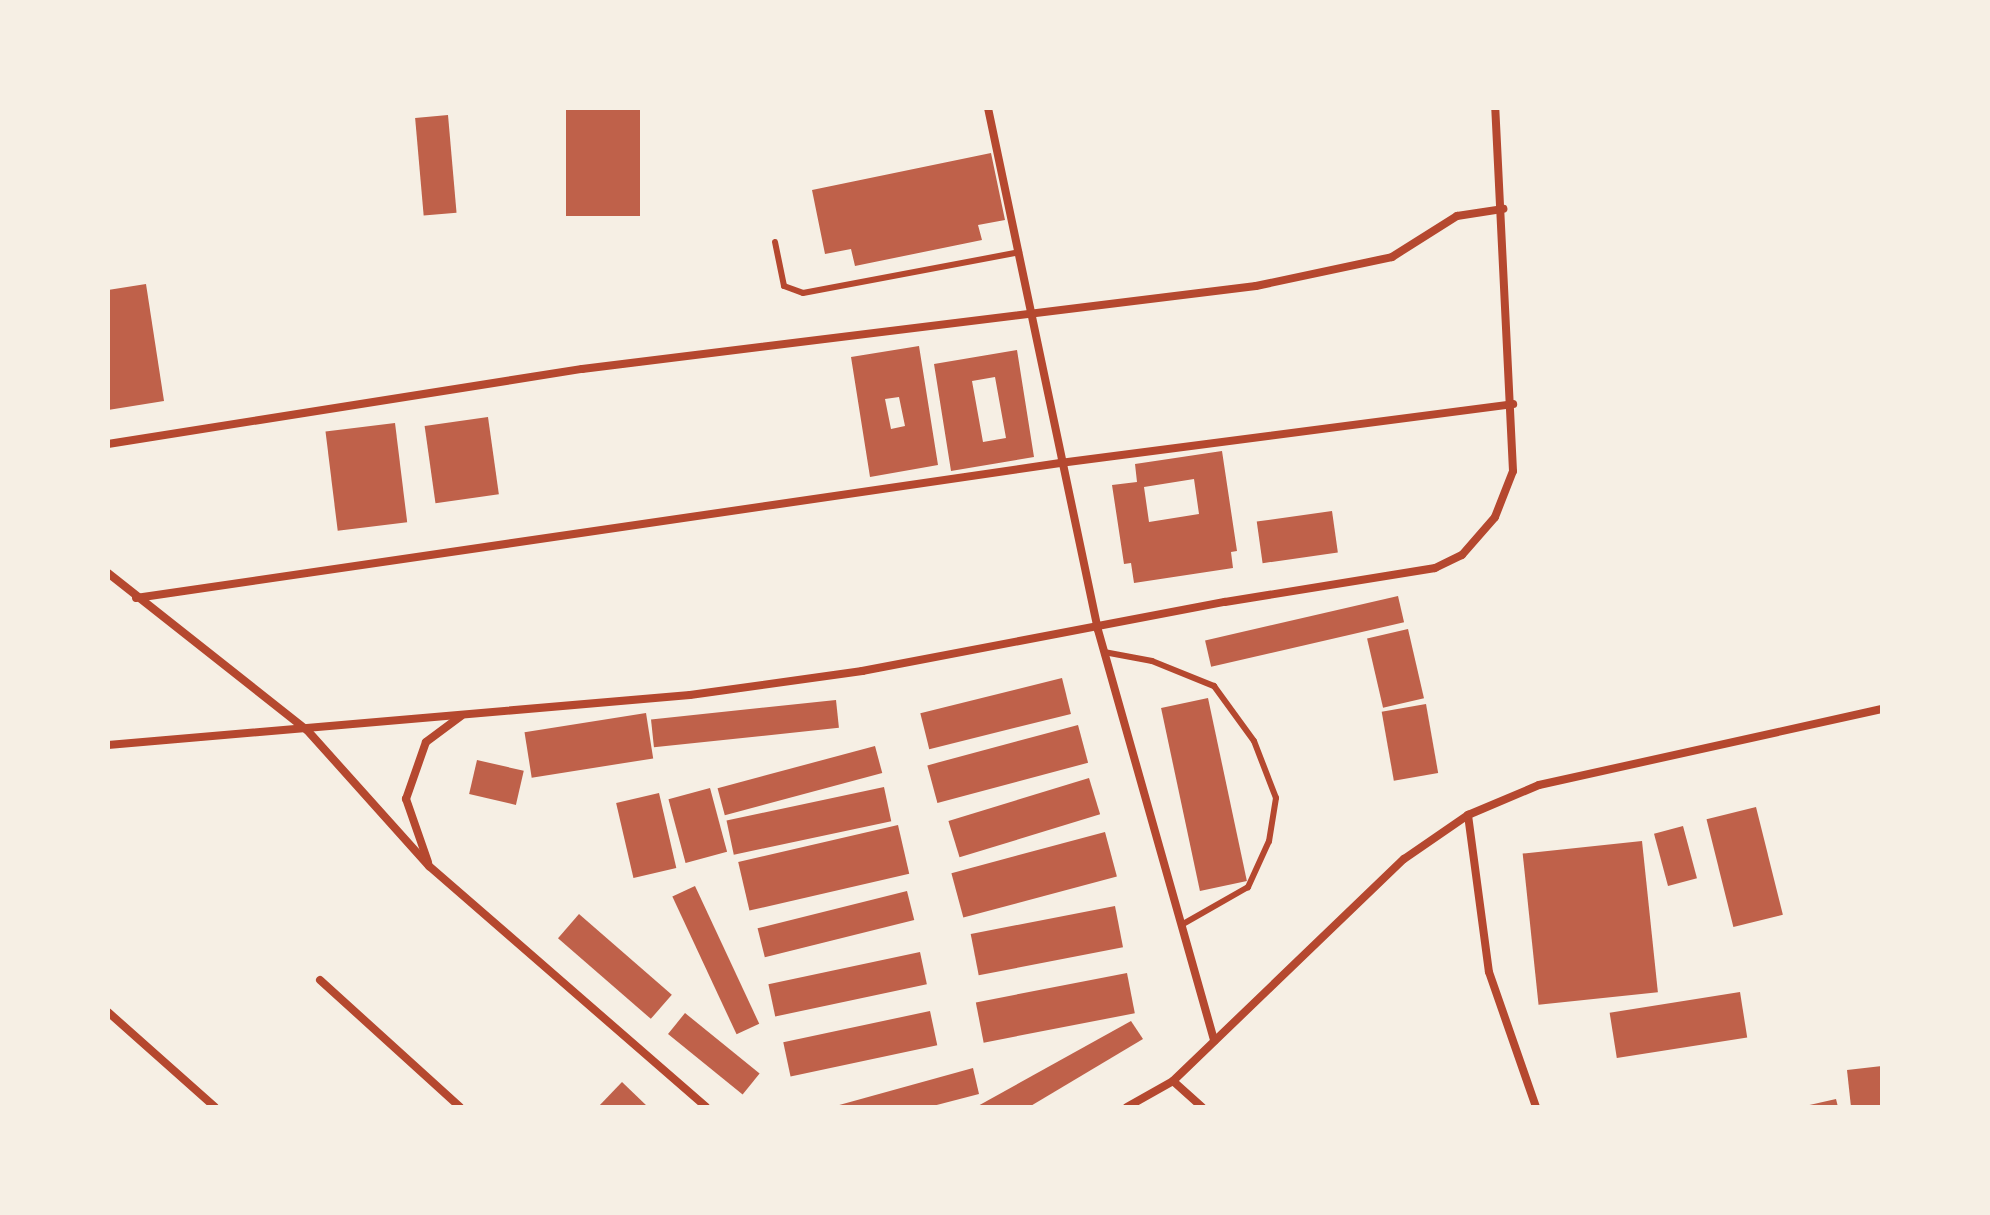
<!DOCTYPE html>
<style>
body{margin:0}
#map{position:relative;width:1990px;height:1215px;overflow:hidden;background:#f6efe4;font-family:Barlow,sans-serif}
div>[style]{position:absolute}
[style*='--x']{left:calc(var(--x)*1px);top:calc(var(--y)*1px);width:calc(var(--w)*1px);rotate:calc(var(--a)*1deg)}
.building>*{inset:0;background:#bf614a;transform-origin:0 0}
.service>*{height:6px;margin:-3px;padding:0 3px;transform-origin:3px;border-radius:3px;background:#b5482f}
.minor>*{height:8px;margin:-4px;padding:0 4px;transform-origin:4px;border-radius:4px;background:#b5482f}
span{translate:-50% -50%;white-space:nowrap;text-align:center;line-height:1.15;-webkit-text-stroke:7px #f6efe4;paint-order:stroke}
.frame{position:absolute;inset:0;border:110px solid #f6efe4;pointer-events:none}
</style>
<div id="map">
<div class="building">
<div style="left:566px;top:108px;width:74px;height:108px"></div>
<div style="left:448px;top:115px;width:98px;height:33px;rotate:85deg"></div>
<div style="clip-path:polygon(991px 153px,1005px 220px,978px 225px,982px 240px,855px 266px,851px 249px,825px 254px,812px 190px)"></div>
<div style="clip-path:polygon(146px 284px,164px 401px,108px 410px,108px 290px)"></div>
<div style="clip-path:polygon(evenodd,919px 346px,938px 465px,870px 477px,851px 357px,919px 346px,899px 397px,905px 426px,891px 429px,885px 399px,899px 397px)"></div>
<div style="clip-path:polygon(evenodd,1017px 350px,1034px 457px,951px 471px,934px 364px,1017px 350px,995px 377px,1006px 438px,983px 442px,972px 381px,995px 377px)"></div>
<div style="left:488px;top:417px;width:78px;height:64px;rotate:82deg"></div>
<div style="left:395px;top:423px;width:100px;height:70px;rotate:83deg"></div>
<div style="clip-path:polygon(evenodd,1222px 451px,1237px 551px,1231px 552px,1233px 568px,1134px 583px,1131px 563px,1124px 564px,1112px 485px,1137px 482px,1135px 464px,1222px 451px,1194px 479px,1199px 514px,1149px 522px,1144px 487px,1194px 479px)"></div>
<div style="left:1332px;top:511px;width:42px;height:76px;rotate:82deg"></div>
<div style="left:1398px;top:596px;width:27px;height:198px;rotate:77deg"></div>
<div style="left:1408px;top:629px;width:71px;height:42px;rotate:77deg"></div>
<div style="left:1062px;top:678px;width:37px;height:146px;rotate:76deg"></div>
<div style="left:1208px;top:698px;width:187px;height:48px;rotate:78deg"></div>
<div style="left:836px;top:700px;width:28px;height:186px;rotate:84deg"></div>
<div style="left:1426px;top:704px;width:70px;height:45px;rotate:80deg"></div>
<div style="left:646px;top:713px;width:46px;height:123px;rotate:81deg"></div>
<div style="left:1078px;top:725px;width:39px;height:156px;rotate:75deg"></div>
<div style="left:875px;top:746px;width:28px;height:163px;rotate:75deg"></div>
<div style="left:477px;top:760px;width:48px;height:35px;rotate:13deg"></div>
<div style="left:1089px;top:778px;width:38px;height:147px;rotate:73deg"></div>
<div style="left:884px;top:787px;width:35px;height:161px;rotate:78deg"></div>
<div style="left:710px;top:788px;width:66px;height:43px;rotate:75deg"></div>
<div style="left:659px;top:793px;width:77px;height:44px;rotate:77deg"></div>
<div style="left:1756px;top:807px;width:111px;height:51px;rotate:76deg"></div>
<div style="left:898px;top:825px;width:50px;height:164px;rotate:77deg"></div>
<div style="left:1683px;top:826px;width:54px;height:30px;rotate:75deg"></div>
<div style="left:1105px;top:832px;width:46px;height:159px;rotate:75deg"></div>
<div style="left:1642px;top:841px;width:152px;height:120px;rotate:84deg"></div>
<div style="left:695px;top:886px;width:152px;height:25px;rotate:65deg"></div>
<div style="left:907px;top:891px;width:30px;height:154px;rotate:76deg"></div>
<div style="left:1115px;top:906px;width:42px;height:147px;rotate:79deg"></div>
<div style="left:579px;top:914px;width:123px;height:32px;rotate:41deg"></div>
<div style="left:920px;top:952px;width:33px;height:155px;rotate:78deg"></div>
<div style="left:1127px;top:973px;width:41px;height:154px;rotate:79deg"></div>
<div style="left:1740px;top:992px;width:46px;height:132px;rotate:81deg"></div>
<div style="left:930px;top:1011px;width:35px;height:150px;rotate:78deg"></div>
<div style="left:685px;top:1013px;width:96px;height:27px;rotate:39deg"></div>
<div style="clip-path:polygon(1131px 1021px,1143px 1039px,1029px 1107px,976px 1107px)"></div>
<div style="clip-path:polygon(1882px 1066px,1882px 1107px,1851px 1107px,1847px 1070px)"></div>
<div style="clip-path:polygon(973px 1068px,979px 1094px,929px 1107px,832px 1107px)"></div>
<div style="clip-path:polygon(622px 1082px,648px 1107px,598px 1107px)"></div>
<div style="clip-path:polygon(1836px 1099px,1838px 1107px,1805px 1107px,1805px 1106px)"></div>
</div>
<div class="service">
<div style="--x:775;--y:242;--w:45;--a:78.4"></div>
<div style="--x:784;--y:286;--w:20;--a:20"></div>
<div style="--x:803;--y:293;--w:220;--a:-10.7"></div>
<div style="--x:1104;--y:652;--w:49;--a:10.6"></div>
<div style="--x:1152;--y:661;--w:67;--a:22"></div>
<div style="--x:1214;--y:686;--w:68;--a:54"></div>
<div style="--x:1254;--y:741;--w:61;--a:68.9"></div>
<div style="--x:1276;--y:798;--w:44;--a:99.2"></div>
<div style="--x:1269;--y:841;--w:51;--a:114.5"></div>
<div style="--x:1248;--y:887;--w:77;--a:150.4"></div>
</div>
<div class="minor">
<div style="--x:988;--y:108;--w:533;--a:78.1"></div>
<div style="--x:1098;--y:630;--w:427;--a:74.2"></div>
<div style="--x:108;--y:444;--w:480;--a:-9"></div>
<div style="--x:582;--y:369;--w:679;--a:-7.02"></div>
<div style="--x:1256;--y:286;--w:139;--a:-12"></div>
<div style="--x:1392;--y:257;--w:77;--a:-32.2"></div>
<div style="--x:1457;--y:216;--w:47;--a:-8.7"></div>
<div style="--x:108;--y:573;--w:253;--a:38.3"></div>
<div style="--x:307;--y:730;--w:183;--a:48.1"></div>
<div style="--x:429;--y:866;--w:367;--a:41"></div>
<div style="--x:136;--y:598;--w:934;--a:-8.31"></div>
<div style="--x:1060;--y:463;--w:457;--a:-7.4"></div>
<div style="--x:108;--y:745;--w:584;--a:-4.91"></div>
<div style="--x:690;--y:695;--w:174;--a:-7.9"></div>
<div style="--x:862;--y:671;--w:369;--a:-10.8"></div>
<div style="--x:1225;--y:602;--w:213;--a:-9.2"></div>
<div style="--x:1435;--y:568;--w:30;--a:-26"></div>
<div style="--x:1462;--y:555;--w:50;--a:-49"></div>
<div style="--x:1495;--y:517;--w:49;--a:-68.6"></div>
<div style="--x:1513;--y:471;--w:363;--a:-92.8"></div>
<div style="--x:1468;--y:815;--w:158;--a:82.4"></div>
<div style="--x:1489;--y:972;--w:143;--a:70.8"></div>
<div style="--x:428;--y:862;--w:67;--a:-109.2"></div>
<div style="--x:406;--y:799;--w:60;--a:-70.7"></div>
<div style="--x:426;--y:742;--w:44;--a:-36.6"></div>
<div style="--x:320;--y:980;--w:189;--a:42.2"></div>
<div style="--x:108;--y:1012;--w:143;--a:41.6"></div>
<div style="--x:1173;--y:1081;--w:39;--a:42"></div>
<div style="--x:1127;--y:1107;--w:53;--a:-29.5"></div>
<div style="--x:1173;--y:1081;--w:320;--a:-43.9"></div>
<div style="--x:1404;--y:859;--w:78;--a:-34.5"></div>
<div style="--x:1468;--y:815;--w:77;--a:-22.9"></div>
<div style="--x:1539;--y:785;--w:351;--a:-12.5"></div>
</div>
<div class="frame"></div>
</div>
